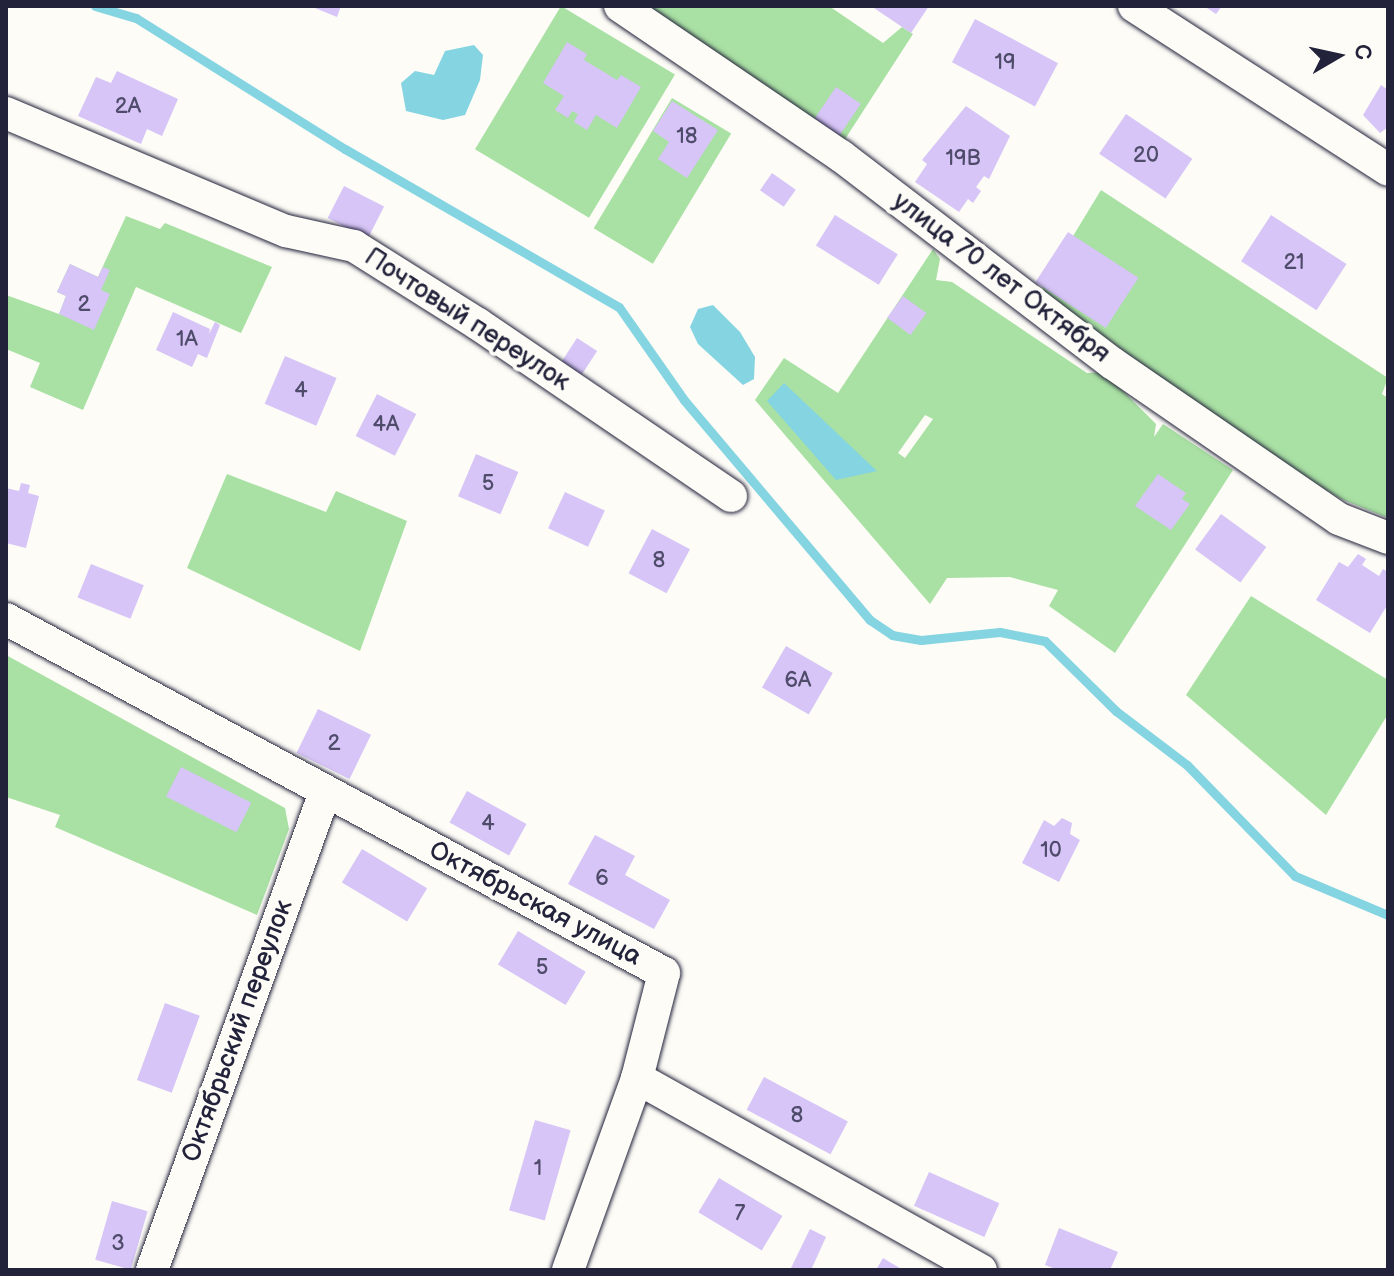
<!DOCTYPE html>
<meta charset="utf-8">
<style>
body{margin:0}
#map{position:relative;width:1394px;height:1276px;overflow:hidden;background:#fdfcf7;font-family:"Balsamiq Sans",sans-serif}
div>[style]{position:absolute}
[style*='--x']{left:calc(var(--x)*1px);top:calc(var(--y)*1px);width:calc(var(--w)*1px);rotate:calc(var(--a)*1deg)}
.green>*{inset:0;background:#a9e0a3;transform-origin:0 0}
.water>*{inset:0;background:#84d4e1}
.stream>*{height:9px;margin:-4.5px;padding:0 4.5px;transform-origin:4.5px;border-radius:4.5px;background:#84d4e1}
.building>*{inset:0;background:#d6c5f6;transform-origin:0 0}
.roads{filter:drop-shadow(0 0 2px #22223b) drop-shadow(0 0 2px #22223b)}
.street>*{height:32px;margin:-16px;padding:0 16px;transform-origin:16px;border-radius:16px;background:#fdfcf7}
span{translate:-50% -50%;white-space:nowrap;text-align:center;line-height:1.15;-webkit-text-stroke:8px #fdfcf7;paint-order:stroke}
.number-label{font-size:22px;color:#4f4b6a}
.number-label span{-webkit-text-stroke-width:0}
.street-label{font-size:26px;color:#22223b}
.frame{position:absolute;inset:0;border:8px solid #22223b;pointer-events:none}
.north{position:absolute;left:1298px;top:16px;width:80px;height:80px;-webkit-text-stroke:6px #fdfcf7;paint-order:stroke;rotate:81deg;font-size:22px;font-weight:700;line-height:32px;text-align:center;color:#22223b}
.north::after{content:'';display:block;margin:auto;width:28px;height:36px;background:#22223b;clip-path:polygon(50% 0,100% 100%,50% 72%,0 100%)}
</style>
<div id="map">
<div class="green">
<div style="left:561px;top:6px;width:133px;height:167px;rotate:31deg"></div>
<div style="clip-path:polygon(632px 6px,829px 6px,883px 43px,902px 27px,913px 34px,838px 150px)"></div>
<div style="left:672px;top:98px;width:69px;height:152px;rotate:31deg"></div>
<div style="clip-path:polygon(1101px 190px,1388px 378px,1382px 394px,1388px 398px,1388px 518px,1341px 499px,1229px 431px,1109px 340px,1036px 297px)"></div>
<div style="clip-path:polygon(126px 216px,160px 229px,165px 223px,272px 267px,241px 333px,136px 287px,83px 410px,30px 387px,40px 363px,6px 349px,6px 295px,59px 314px,66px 296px,57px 292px,70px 264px,98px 277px)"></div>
<div style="clip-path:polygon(evenodd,933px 249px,940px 259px,936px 280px,952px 282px,1087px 373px,1104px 372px,1156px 424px,1154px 437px,1163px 424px,1233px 470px,1115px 653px,1049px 606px,1058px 590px,1010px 577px,947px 578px,930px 604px,755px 400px,784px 358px,838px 393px,933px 249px,925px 415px,933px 419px,905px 458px,898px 453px,925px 415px)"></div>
<div style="clip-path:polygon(227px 474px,326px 512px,336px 491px,407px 521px,360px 651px,187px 568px)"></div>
<div style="clip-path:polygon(1251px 596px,1388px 680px,1388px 714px,1326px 815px,1186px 695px)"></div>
<div style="clip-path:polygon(6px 655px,285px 808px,289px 829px,257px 915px,55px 827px,60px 815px,6px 797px)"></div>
</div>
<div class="water">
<div style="clip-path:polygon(474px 45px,483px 55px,480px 80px,465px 115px,443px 120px,406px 111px,401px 83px,415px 71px,434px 75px,445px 51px)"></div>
<div style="clip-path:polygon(713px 305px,740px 332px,755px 357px,754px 379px,743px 385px,698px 344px,690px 327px,698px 309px)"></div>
<div style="clip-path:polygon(784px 383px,877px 471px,836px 480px,767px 401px)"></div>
</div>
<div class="stream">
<div style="--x:95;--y:6;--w:43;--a:16.3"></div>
<div style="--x:136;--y:18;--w:247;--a:32.1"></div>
<div style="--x:345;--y:149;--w:316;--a:30"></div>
<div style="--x:619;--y:307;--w:113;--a:55"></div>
<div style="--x:684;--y:400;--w:288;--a:49.8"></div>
<div style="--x:870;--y:620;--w:27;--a:34"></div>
<div style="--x:892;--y:635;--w:29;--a:10"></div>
<div style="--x:921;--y:640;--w:79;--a:-5.8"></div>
<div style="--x:1000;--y:632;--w:46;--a:11.3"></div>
<div style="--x:1045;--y:641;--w:100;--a:44.6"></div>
<div style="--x:1116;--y:711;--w:89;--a:37.3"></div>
<div style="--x:1187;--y:765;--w:155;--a:45.8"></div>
<div style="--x:1295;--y:876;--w:101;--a:22.8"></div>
</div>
<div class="building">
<div style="clip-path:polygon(310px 6px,341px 6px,337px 17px)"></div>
<div style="clip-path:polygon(871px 6px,929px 6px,911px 33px)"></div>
<div style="clip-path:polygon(1204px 6px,1222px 6px,1216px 14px)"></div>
<div style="left:975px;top:19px;width:94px;height:49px;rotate:28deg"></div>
<div style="clip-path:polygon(567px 42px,587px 54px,584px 60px,617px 80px,621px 75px,641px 87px,617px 128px,596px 115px,587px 130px,574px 122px,578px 114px,572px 111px,568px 118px,555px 110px,564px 96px,543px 83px)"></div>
<div style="clip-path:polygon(117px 71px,178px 99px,162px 136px,147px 129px,141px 144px,78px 116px,96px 77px,111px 83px)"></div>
<div style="clip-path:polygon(1381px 85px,1388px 90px,1388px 127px,1380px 133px,1363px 115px)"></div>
<div style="left:836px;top:87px;width:30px;height:42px;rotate:34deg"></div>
<div style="clip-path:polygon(672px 101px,718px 130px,687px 178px,658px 159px,669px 142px,653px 131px)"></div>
<div style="clip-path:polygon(966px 106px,1010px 136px,989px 179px,984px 176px,976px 187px,981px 191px,973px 203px,968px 199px,959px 212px,915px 182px,927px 164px,922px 160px)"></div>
<div style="left:1126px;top:114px;width:80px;height:48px;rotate:34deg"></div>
<div style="left:772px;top:173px;width:29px;height:21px;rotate:35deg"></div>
<div style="left:344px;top:186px;width:45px;height:36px;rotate:27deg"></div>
<div style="left:835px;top:215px;width:74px;height:36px;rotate:32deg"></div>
<div style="left:1271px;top:215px;width:90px;height:55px;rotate:33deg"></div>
<div style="left:1068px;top:232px;width:84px;height:60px;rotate:33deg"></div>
<div style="clip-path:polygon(70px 264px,98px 277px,103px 267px,110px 270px,101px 290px,110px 294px,94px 330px,59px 314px,66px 296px,57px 292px)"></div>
<div style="left:903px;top:296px;width:29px;height:27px;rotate:36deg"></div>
<div style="clip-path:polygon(173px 312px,210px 329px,209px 334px,215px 322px,220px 325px,207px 358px,198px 354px,192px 367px,156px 350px)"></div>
<div style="left:577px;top:338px;width:24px;height:37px;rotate:33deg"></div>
<div style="left:285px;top:356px;width:56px;height:52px;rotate:23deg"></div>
<div style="left:377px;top:394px;width:44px;height:47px;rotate:27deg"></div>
<div style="left:476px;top:454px;width:46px;height:46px;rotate:23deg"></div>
<div style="clip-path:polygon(1158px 474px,1186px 493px,1182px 499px,1190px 504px,1171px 530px,1135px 506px)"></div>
<div style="clip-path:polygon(21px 483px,30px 485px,28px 493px,39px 496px,26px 548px,6px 543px,6px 488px,19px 491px)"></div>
<div style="left:565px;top:492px;width:44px;height:40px;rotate:25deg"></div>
<div style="left:1221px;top:514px;width:56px;height:44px;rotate:36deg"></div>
<div style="left:652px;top:529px;width:43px;height:50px;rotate:28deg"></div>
<div style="clip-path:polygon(1358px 554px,1366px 559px,1362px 565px,1379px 576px,1383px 569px,1388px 572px,1388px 604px,1370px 633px,1316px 600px,1339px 562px,1348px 567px)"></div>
<div style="left:91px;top:564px;width:57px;height:36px;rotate:22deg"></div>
<div style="left:786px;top:646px;width:54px;height:48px;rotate:30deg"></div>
<div style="left:318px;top:709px;width:59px;height:49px;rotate:26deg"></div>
<div style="left:181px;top:767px;width:79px;height:33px;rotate:27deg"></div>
<div style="left:467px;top:791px;width:68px;height:36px;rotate:29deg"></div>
<div style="clip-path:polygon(1062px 818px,1072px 823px,1070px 834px,1080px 840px,1059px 882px,1022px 863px,1044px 820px,1054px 826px)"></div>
<div style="clip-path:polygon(595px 835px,635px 856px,625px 875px,670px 900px,654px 929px,568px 884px)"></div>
<div style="left:362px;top:849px;width:76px;height:39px;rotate:31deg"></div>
<div style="left:518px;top:931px;width:79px;height:39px;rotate:31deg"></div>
<div style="left:165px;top:1003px;width:37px;height:82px;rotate:20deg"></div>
<div style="left:764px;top:1077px;width:95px;height:37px;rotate:28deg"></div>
<div style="left:535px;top:1120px;width:37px;height:94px;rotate:16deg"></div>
<div style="left:929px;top:1172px;width:77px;height:37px;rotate:24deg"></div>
<div style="left:719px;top:1178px;width:74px;height:40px;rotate:31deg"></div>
<div style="left:112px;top:1201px;width:37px;height:61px;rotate:16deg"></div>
<div style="clip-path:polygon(1059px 1228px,1118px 1252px,1110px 1270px,1058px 1270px,1045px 1265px)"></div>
<div style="clip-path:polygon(810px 1229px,826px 1237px,811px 1270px,790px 1270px)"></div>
<div style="clip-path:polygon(883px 1258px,903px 1270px,876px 1270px)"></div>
</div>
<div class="roads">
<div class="street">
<div style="--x:620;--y:6;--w:267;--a:34.2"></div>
<div style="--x:841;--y:156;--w:341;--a:37.4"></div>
<div style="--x:1112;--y:363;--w:275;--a:34.5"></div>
<div style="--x:1339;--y:519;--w:53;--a:21.2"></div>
<div style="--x:1134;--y:6;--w:302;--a:32.8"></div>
<div style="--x:6;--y:113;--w:304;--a:22.9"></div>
<div style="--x:286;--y:231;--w:70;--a:12.4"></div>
<div style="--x:354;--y:246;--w:146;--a:32.2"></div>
<div style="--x:478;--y:324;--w:306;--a:34.2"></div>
<div style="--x:6;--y:619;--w:747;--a:28.28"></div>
<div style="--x:664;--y:973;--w:108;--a:104.4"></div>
<div style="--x:637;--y:1078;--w:394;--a:29.2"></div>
<div style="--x:152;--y:1270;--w:508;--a:-70.1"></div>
<div style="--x:568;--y:1270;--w:204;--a:-70.2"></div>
</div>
</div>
<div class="number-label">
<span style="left:1005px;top:63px">19</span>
<span style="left:128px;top:107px">2А</span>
<span style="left:687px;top:137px">18</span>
<span style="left:1146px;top:156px">20</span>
<span style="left:963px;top:159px">19В</span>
<span style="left:1294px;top:263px">21</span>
<span style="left:84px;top:305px">2</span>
<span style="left:187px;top:340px">1А</span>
<span style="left:301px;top:391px">4</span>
<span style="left:386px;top:425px">4А</span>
<span style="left:488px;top:484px">5</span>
<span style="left:659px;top:561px">8</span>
<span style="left:798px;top:681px">6А</span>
<span style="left:334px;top:744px">2</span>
<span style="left:488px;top:824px">4</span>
<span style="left:1051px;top:851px">10</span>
<span style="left:602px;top:879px">6</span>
<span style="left:542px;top:968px">5</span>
<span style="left:797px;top:1116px">8</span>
<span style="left:538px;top:1169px">1</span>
<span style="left:740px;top:1214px">7</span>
<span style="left:118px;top:1244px">3</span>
</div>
<div class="street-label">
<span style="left:1001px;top:278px;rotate:37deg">улица 70 лет Октября</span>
<span style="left:467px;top:320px;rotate:33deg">Почтовый переулок</span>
<span style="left:535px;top:904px;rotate:28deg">Октябрьская улица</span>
<span style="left:238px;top:1031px;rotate:-70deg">Октябрьский переулок</span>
</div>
<div class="frame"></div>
<div class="north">С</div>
</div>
